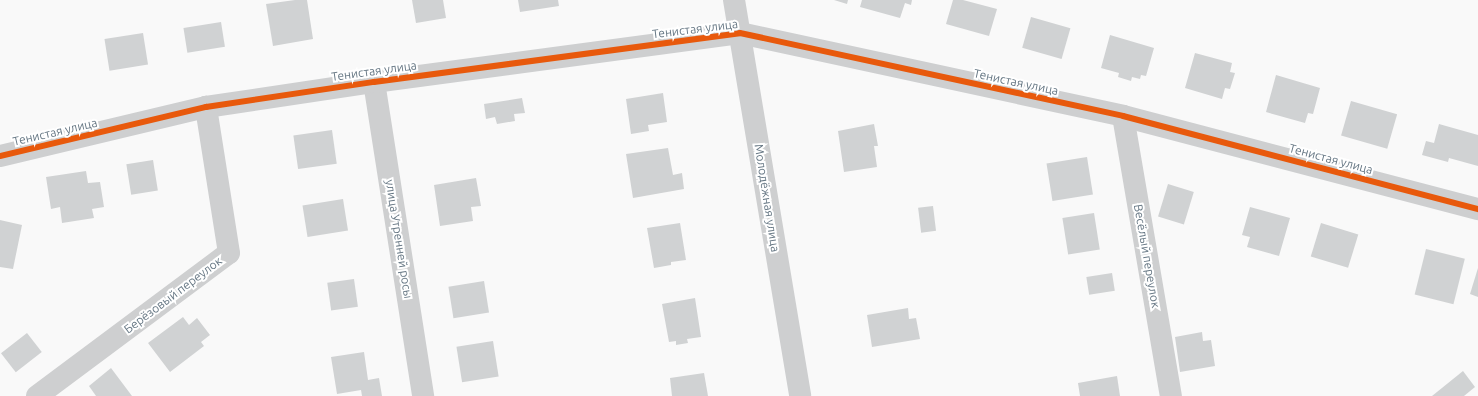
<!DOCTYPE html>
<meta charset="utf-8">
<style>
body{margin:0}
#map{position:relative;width:1478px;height:396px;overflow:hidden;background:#f9f9f9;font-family:Ubuntu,sans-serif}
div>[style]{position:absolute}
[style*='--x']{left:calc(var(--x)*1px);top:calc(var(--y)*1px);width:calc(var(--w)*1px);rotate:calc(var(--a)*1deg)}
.building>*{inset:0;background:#d0d2d3;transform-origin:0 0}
.minor>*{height:22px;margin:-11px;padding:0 11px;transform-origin:11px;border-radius:11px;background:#cecfd0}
.tertiary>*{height:22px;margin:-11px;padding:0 11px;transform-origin:11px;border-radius:11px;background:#cecfd0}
.cycleway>*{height:6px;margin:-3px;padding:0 3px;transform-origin:3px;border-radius:3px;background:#e8590c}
span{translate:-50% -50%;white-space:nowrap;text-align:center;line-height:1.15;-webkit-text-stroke:4px #fff;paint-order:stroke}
.street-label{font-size:12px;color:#657683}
</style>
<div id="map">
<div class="building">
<div style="clip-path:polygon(295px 0,307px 0,313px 39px,273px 46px,266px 4px)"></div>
<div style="clip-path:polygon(412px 0,443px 0,446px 18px,416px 23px)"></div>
<div style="clip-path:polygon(518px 0,558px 0,559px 6px,520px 12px)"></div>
<div style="clip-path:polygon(834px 0,848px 0,847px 4px)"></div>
<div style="clip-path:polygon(862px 0,912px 0,911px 5px,905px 3px,900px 18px,860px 7px)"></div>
<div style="clip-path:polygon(953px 0,963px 0,997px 9px,989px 36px,946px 24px)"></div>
<div style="left:1031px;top:17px;width:41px;height:32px;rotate:16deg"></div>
<div style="left:221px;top:22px;width:25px;height:38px;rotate:81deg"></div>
<div style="left:143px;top:33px;width:32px;height:39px;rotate:81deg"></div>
<div style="clip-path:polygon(1110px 35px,1154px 48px,1146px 76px,1141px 75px,1140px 79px,1132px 77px,1131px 81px,1118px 77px,1119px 73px,1101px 68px)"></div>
<div style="clip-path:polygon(1195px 53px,1232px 63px,1230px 72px,1235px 73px,1230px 89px,1225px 88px,1222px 99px,1185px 88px)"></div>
<div style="clip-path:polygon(1276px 75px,1320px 88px,1313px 114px,1308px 113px,1305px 123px,1266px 112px)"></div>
<div style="clip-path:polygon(663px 93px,667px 122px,648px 125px,649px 131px,631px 134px,626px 99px)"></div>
<div style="clip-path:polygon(522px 98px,525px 113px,514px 114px,515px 121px,497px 124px,495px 117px,486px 119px,484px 104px)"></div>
<div style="left:1351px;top:101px;width:48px;height:36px;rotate:16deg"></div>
<div style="clip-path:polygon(874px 124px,878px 146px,874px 146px,877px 167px,844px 172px,838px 131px)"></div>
<div style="clip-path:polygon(1439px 124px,1478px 135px,1478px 166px,1449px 158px,1448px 162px,1422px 155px,1426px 141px,1434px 143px)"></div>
<div style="left:332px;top:130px;width:34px;height:39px;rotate:82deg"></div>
<div style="clip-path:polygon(668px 148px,673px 175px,682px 173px,684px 189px,633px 198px,626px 154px)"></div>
<div style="left:1087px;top:157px;width:38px;height:41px;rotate:81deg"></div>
<div style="left:153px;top:160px;width:31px;height:27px;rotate:81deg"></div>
<div style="clip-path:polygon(86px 171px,88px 183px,100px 182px,104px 207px,92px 209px,94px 218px,62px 223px,60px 207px,51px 209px,46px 177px)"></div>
<div style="clip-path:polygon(476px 178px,481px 206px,471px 207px,473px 221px,440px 226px,434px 185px)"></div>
<div style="left:1168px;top:184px;width:27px;height:34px;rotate:17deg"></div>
<div style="left:343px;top:199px;width:32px;height:41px;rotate:81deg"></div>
<div style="left:933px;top:206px;width:25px;height:15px;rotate:83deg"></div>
<div style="clip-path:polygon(1250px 207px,1290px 218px,1279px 256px,1247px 247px,1250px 237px,1242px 235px)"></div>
<div style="left:1094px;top:213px;width:37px;height:32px;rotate:81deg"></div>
<div style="clip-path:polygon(0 220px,22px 225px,13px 269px,0 267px)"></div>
<div style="clip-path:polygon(680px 223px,686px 260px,671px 262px,671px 265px,654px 268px,647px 228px)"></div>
<div style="left:1321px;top:223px;width:39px;height:35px;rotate:17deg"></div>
<div style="left:1426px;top:249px;width:40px;height:47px;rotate:14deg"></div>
<div style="clip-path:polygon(1478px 268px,1478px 297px,1470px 294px)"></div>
<div style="left:1112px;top:273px;width:18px;height:26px;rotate:81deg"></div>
<div style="left:354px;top:279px;width:28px;height:27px;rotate:82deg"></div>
<div style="left:484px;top:281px;width:32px;height:36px;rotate:81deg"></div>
<div style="clip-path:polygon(695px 298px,701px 337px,687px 339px,688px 343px,676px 345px,676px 341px,669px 342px,662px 304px)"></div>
<div style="clip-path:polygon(908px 308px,909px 319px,916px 318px,920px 339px,872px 347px,867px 315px)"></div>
<div style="clip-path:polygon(183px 317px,189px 325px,197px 318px,210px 335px,201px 342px,204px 346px,170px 372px,148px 343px)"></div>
<div style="clip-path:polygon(1202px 332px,1203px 341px,1211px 340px,1215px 366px,1180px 372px,1175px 337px)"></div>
<div style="left:27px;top:333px;width:24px;height:33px;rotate:52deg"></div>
<div style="left:493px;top:341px;width:36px;height:37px;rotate:81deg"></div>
<div style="clip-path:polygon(364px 352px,368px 380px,379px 378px,382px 396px,362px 396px,361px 390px,337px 394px,331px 357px)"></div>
<div style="clip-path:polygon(111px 368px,132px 396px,96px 396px,89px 386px)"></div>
<div style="clip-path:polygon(1463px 371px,1475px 387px,1464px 396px,1432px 396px)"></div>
<div style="clip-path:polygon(704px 373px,708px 396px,672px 396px,670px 378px)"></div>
<div style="clip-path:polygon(1117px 376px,1120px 396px,1080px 396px,1078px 383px)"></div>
</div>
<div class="minor">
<div style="--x:374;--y:82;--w:318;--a:81.1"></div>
<div style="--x:1123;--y:116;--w:284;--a:80.3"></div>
<div style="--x:0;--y:156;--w:212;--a:-13.4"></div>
<div style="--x:206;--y:107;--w:170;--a:-8.5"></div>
<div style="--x:374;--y:82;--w:369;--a:-7.6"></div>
<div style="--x:740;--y:33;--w:392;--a:12.2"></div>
<div style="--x:1123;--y:116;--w:367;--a:14.7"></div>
<div style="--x:37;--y:396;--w:239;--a:-36.7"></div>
<div style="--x:229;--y:253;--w:148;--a:-99"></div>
</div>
<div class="tertiary">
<div style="--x:734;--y:0;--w:401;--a:80.5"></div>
</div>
<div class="cycleway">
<div style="--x:0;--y:156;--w:212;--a:-13.4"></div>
<div style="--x:206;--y:107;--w:170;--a:-8.5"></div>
<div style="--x:374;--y:82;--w:369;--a:-7.6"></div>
<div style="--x:740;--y:33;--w:392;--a:12.2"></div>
<div style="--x:1123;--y:116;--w:367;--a:14.7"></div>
</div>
<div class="street-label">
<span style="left:695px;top:29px;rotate:-7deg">Тенистая улица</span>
<span style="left:374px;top:71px;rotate:-8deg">Тенистая улица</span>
<span style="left:1016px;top:82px;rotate:12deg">Тенистая улица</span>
<span style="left:55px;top:132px;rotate:-13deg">Тенистая улица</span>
<span style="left:1331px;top:159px;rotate:15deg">Тенистая улица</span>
<span style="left:767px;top:198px;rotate:81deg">Молодёжная улица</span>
<span style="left:399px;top:239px;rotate:81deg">улица Утренней росы</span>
<span style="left:1147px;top:256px;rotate:80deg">Весёлый переулок</span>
<span style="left:173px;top:295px;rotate:-37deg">Берёзовый переулок</span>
</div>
</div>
